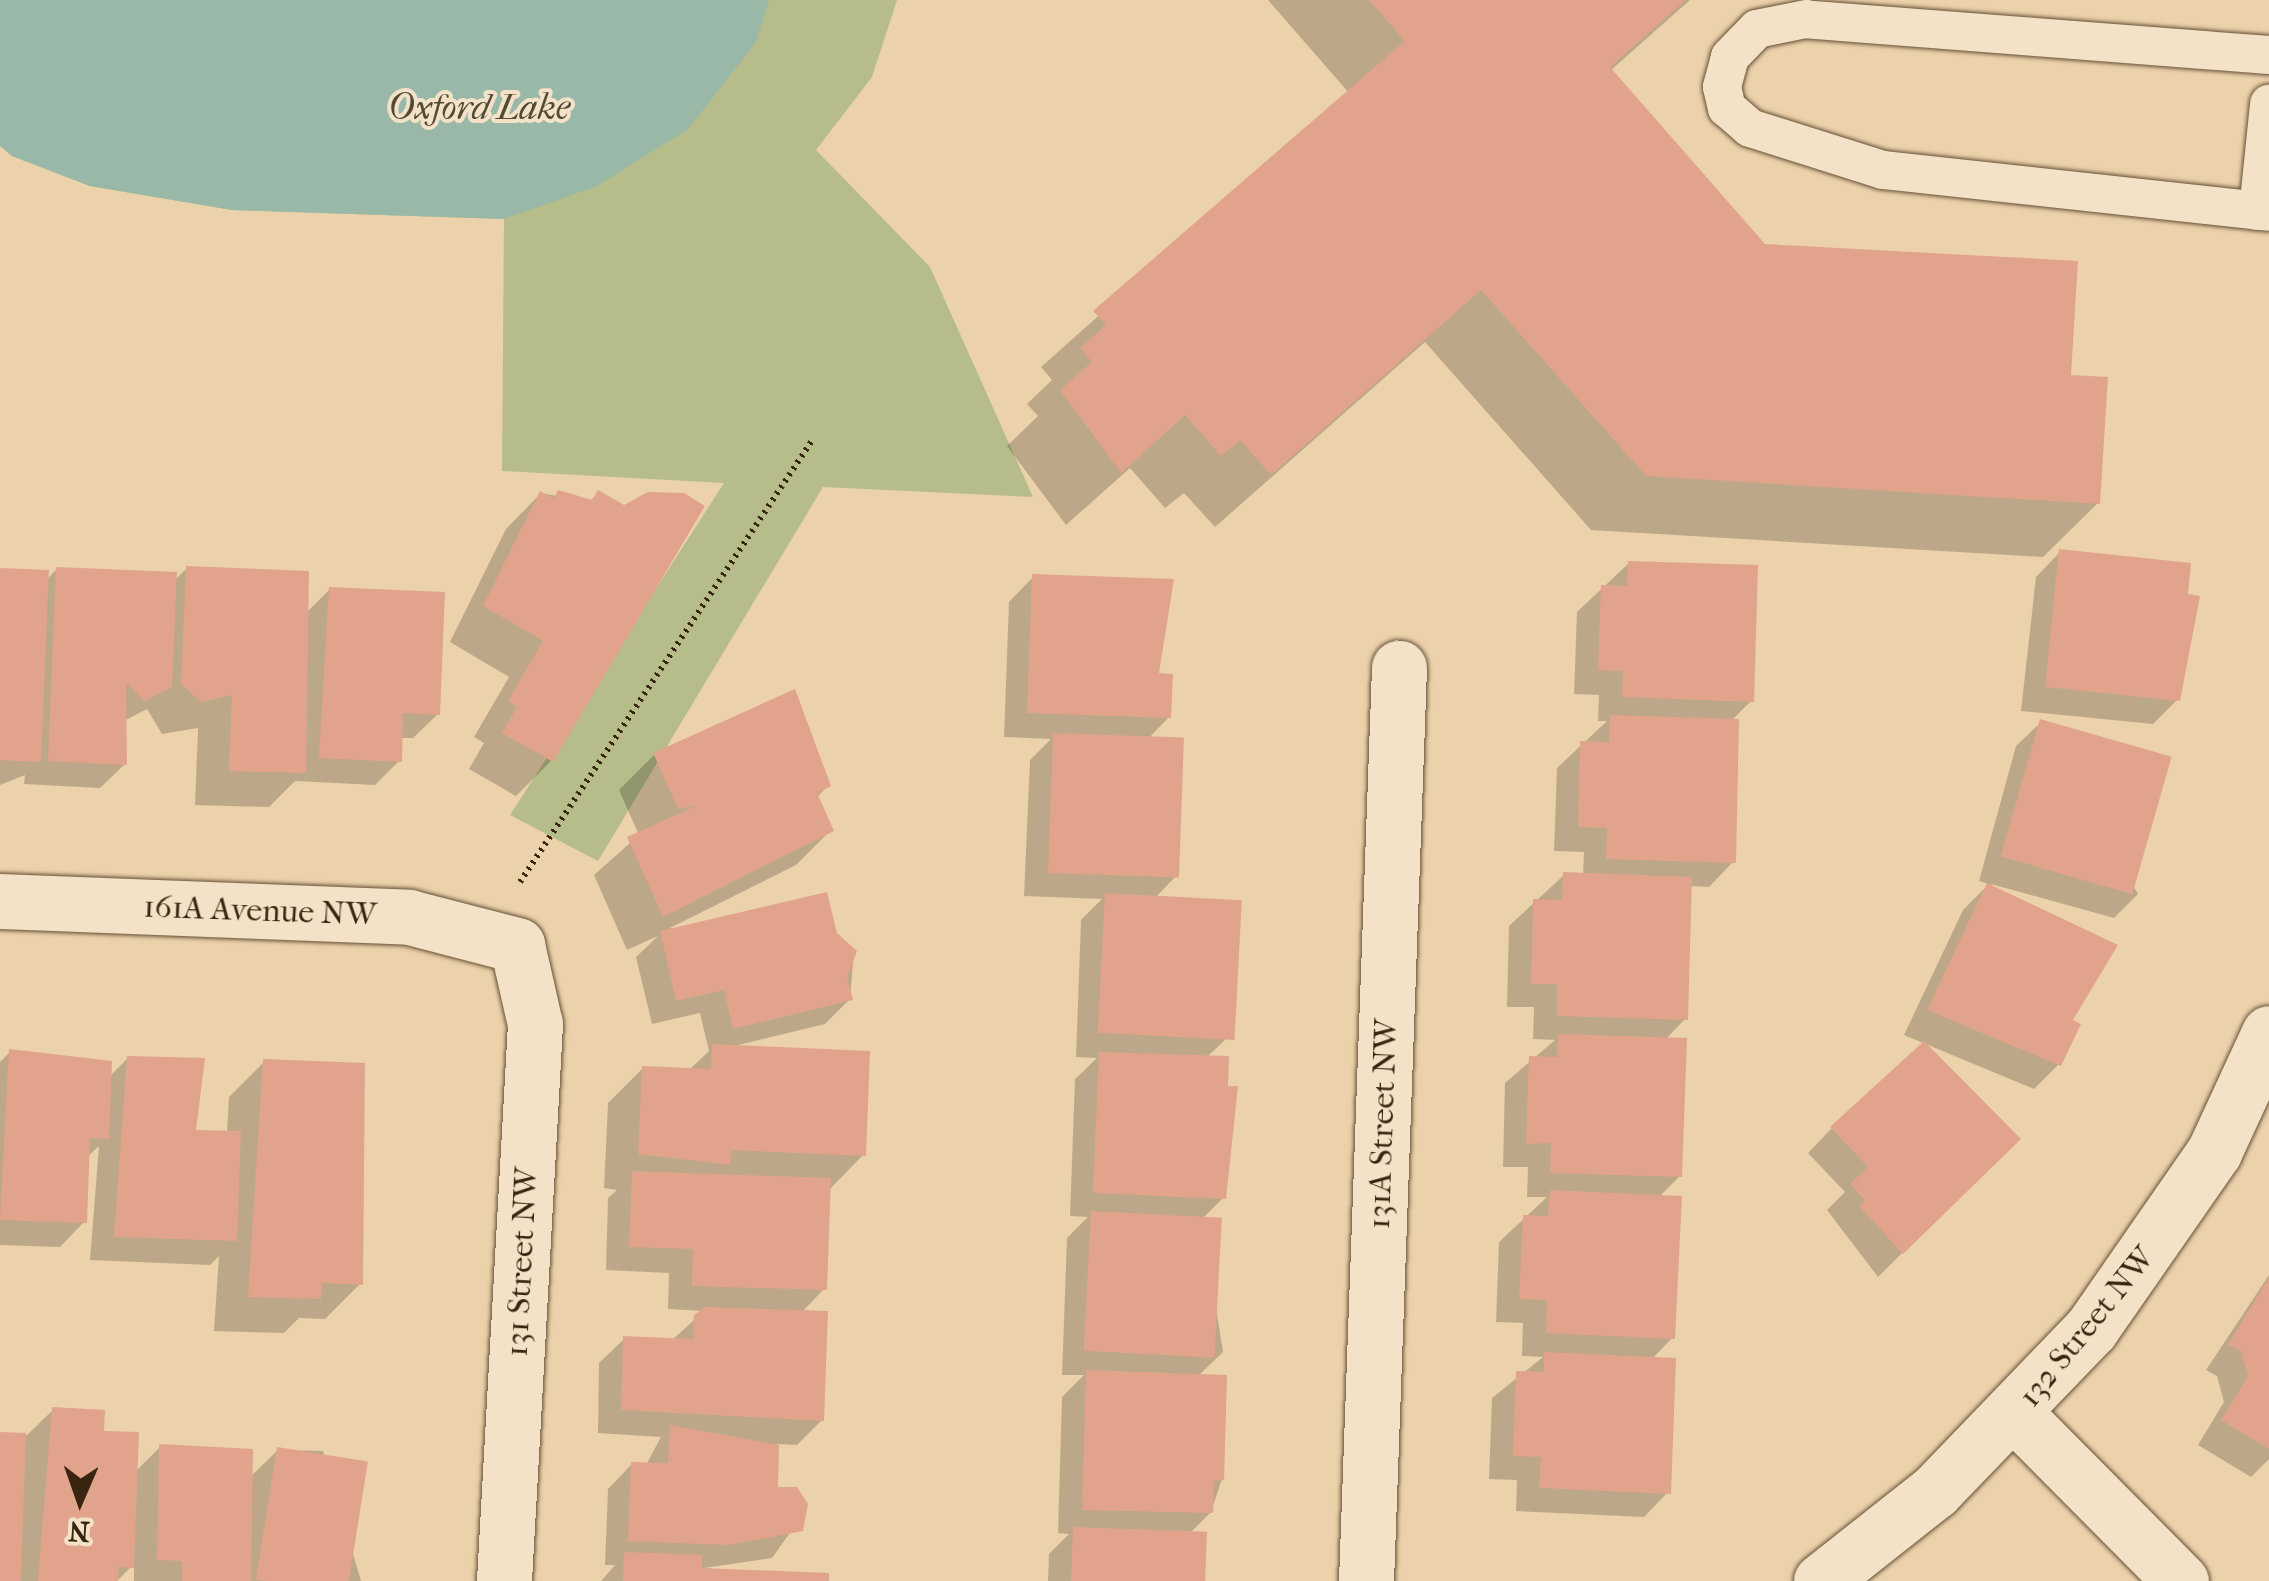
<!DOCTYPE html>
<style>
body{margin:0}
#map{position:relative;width:2269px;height:1581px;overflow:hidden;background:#ecd2ab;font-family:"IM FELL French Canon",serif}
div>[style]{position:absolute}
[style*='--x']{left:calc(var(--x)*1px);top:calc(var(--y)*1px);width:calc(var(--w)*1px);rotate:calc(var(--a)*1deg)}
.green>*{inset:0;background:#b6bc8a}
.water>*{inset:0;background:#99b8a8}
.shadow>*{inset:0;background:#0003}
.building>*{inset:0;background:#e1a38c;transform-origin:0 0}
.path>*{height:6px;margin-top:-3px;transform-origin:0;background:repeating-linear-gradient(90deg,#39250f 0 2.5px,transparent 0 7.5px)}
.roads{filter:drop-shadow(0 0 2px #665036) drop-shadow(0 0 2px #665036)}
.service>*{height:38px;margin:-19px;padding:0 19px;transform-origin:19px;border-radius:19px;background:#f3e2c8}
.minor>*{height:55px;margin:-27.5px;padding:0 27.5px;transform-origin:27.5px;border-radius:27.5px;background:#f3e2c8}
.tertiary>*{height:55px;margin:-27.5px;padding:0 27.5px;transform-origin:27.5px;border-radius:27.5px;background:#f3e2c8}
span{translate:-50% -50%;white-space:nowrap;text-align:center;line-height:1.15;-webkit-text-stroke:8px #f3e2c8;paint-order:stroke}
.street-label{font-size:32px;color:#39250f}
.water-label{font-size:35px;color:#514a35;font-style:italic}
.north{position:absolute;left:30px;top:1451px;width:100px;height:100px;-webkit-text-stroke:8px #f3e2c8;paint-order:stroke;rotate:182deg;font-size:28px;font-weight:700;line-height:40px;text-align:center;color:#39250f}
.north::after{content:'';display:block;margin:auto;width:35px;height:45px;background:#39250f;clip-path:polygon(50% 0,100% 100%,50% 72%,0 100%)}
</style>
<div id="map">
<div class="green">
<div style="clip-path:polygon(0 0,897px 0,872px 77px,816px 150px,930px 267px,1033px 497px,823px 487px,598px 861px,510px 815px,724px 483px,502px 471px,504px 219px,232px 210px,90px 186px,12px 156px,0 146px)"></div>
</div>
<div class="water">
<div style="clip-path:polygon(0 0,769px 0,756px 42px,688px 129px,595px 187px,504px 219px,232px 210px,90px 186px,12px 156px,0 146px)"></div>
</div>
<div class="shadow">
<div style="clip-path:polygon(1268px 0,1690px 0,1610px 71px,1764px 246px,2069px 377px,2098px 503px,2043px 557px,1591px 530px,1425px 342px,1215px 527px,1184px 493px,1165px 508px,1130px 468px,1066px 525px,1007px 446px,1038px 416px,1027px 404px,1052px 380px,1041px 367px,1349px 93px)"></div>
<div style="clip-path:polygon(541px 493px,589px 502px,598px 493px,624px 508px,551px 761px,516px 796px,469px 769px,484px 743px,474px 737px,509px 677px,450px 642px,506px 529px)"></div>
<div style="clip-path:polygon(2060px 552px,2177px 700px,2153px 724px,2021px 711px,2036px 577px)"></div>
<div style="clip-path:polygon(1629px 563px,1751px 701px,1731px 721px,1733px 862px,1709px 887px,1689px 886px,1685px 1019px,1665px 1040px,1680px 1176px,1658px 1198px,1673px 1337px,1651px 1360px,1668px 1492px,1644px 1517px,1516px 1511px,1517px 1480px,1489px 1479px,1492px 1398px,1543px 1357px,1522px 1356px,1523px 1323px,1496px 1322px,1499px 1242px,1547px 1197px,1527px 1197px,1528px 1167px,1503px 1167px,1505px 1083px,1555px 1040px,1533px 1039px,1534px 1007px,1507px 1007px,1509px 926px,1564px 875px,1583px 876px,1584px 852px,1554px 851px,1557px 768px,1607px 721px,1598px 721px,1599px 695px,1574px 694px,1577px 612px)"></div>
<div style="clip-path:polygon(187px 568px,306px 613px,330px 589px,438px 714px,413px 738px,400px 738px,399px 761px,375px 785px,295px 781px,269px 807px,195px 805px,198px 728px,162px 734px,147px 709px,124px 721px,125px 764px,100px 788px,24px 784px,25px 775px,0 785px,0 570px,46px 580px,57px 569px,174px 581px)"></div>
<div style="clip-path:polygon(1033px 577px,1156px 676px,1169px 717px,1148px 739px,1176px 876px,1155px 898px,1228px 1037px,1206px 1058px,1223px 1198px,1202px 1219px,1223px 1352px,1198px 1376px,1222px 1479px,1211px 1512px,1190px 1533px,1205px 1581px,1048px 1581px,1049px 1554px,1069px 1534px,1058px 1533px,1062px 1397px,1084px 1375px,1062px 1375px,1067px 1238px,1088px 1217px,1070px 1216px,1075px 1079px,1097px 1058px,1076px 1057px,1081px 920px,1102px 899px,1024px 896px,1030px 760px,1051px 739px,1004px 737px,1009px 602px)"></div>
<div style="clip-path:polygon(2041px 722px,2138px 894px,2114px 918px,1991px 884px,2069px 1021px,2059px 1064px,2034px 1089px,1904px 1035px,1963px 910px,1989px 884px,1979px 881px,2016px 746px)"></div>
<div style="clip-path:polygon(654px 755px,829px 785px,816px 798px,831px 830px,796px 865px,670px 928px,835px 935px,854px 952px,850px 999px,825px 1024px,734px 1046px,863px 1155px,828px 1191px,824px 1289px,801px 1313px,822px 1420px,797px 1445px,777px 1444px,775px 1489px,807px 1509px,772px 1558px,704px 1568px,826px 1581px,601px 1581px,615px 1565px,605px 1565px,608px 1489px,632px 1464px,646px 1465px,661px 1437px,598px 1433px,599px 1363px,624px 1339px,672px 1340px,704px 1311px,668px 1309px,669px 1273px,606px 1270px,608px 1198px,617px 1190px,604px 1188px,608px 1103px,643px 1068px,689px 1070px,709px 1051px,700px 1013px,652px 1024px,636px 957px,658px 936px,627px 950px,594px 875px,639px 835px,619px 790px)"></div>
<div style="clip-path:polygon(10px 1052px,109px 1077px,128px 1058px,193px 1133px,227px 1133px,229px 1097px,264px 1062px,360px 1284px,325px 1319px,299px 1318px,284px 1333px,214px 1331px,219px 1256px,210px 1265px,90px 1260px,99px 1146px,87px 1157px,84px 1222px,60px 1247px,0 1245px,0 1062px)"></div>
<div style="clip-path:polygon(1832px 1128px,2017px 1139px,1878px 1277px,1827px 1210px,1845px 1192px,1808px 1153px)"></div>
<div style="clip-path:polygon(2269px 1275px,2269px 1459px,2251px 1477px,2198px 1445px,2224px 1402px,2217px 1376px,2206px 1370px)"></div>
<div style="clip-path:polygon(53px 1410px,102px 1433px,135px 1472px,160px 1447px,249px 1478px,278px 1450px,323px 1451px,361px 1581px,134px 1581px,134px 1564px,117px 1581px,0 1581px,0 1437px,27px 1435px)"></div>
</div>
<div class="building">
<div style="clip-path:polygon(1369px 0,1686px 0,1610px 67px,1765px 244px,2078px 261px,2071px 375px,2108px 377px,2100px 504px,1646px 476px,1481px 290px,1271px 475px,1240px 440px,1221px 456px,1185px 415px,1121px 473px,1060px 390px,1092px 362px,1080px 348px,1106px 325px,1093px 311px,1405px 41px)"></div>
<div style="clip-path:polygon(558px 490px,592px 500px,598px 490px,624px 505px,648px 492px,684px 493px,705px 506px,553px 762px,502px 733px,517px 707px,508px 701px,543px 641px,483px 606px,540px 491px,554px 498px)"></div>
<div style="clip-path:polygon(2059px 549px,2191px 563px,2188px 594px,2200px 596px,2180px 701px,2045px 687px)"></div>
<div style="clip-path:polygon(1628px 561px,1758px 565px,1754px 702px,1622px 697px,1623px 671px,1598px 670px,1601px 585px,1627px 586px)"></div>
<div style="clip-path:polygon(186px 566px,309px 571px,306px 773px,229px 771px,232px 695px,201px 702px,181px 684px)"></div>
<div style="clip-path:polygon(56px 567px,177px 572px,172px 687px,145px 701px,126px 683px,127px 765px,48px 761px)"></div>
<div style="clip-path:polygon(0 568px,49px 570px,41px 762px,0 760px)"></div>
<div style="clip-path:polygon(1032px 574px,1174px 579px,1159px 673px,1173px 674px,1171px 718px,1027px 713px)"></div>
<div style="clip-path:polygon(329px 587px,445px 592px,440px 715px,403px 713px,402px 762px,319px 758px)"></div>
<div style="clip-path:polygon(795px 689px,831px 786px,817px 793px,834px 831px,663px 917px,627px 837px,698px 805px,678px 809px,653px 753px)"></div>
<div style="clip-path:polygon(1610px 715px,1739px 719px,1736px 863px,1606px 859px,1607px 828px,1578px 827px,1580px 741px,1609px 742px)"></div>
<div style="left:2040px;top:719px;width:137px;height:143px;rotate:16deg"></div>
<div style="left:1053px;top:733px;width:131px;height:140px;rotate:2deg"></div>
<div style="clip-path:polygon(1563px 872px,1692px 877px,1688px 1020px,1557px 1016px,1557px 984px,1531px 984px,1533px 899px,1562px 900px)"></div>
<div style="clip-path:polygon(1987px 883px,2118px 945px,2073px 1020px,2081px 1024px,2061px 1066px,1927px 1010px)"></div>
<div style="clip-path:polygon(827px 892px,837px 933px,857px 951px,847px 977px,853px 1000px,733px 1029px,724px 990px,676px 1001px,660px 931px)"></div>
<div style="left:1105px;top:893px;width:137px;height:140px;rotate:3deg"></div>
<div style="clip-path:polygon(1558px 1034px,1687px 1038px,1682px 1177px,1550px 1173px,1551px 1143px,1526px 1144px,1529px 1056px,1557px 1057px)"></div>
<div style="clip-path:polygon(1924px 1041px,2021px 1139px,1903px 1254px,1859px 1206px,1865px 1200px,1850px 1184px,1868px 1167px,1830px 1127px)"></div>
<div style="clip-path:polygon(712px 1044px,870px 1051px,866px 1156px,731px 1150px,730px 1165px,638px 1154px,642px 1066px,711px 1069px)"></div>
<div style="clip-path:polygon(9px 1049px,112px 1061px,109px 1139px,90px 1138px,87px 1223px,0 1220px)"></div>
<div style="clip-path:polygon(1099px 1052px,1229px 1056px,1228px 1086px,1238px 1086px,1226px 1199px,1093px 1193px)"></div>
<div style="clip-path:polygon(127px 1056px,205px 1058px,196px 1130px,241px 1131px,237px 1241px,114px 1237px)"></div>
<div style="clip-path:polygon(263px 1059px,365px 1063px,363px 1285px,322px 1283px,321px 1299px,248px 1297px)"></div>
<div style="clip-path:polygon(632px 1171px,831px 1178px,827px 1290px,692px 1286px,693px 1249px,629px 1247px)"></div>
<div style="clip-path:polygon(1550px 1190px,1682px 1196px,1675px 1339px,1546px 1333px,1547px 1300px,1519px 1299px,1523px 1215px,1548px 1216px)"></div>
<div style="left:1091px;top:1211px;width:131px;height:140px;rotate:3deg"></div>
<div style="clip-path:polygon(2269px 1277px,2269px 1449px,2221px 1420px,2248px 1376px,2241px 1351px,2228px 1345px)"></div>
<div style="clip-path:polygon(705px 1307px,828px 1311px,824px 1421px,621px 1410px,623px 1336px,693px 1339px,694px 1315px)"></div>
<div style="clip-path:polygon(1544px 1352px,1676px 1358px,1671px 1494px,1539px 1488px,1541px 1457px,1513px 1456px,1516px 1371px,1544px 1372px)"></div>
<div style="clip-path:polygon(1086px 1370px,1227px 1375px,1224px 1480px,1214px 1481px,1213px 1513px,1082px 1510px)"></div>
<div style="clip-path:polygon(52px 1407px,105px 1410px,104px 1431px,139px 1432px,134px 1568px,119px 1567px,118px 1581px,38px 1581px)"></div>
<div style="clip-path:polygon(670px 1425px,779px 1445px,778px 1487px,797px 1487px,808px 1504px,803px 1531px,728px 1545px,628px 1541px,631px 1462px,668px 1463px)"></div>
<div style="left:0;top:1432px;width:26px;height:149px;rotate:2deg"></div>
<div style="clip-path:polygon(159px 1444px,253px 1449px,251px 1581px,182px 1581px,182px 1561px,157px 1560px)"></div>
<div style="left:277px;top:1447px;width:92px;height:134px;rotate:9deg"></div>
<div style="left:1073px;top:1527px;width:134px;height:54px;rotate:2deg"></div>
<div style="clip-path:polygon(624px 1552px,702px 1555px,702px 1568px,829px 1573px,829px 1581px,623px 1581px)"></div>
</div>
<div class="path">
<div style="--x:520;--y:882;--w:531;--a:-56.52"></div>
</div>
<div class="roads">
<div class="service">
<div style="--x:2269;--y:55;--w:464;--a:-175.6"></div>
<div style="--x:1806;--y:19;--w:50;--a:168.5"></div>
<div style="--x:1757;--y:29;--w:39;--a:134"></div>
<div style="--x:1730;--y:57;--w:31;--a:105"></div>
<div style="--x:1722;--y:87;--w:22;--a:77"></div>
<div style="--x:1727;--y:108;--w:30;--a:41"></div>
<div style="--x:1750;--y:128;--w:139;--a:17.5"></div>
<div style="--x:1883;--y:170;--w:388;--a:6.2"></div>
<div style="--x:2258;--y:211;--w:108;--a:-84.1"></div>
</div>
<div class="minor">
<div style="--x:0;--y:901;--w:409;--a:2.2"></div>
<div style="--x:409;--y:917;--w:112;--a:14.5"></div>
<div style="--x:517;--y:945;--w:81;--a:77.2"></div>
<div style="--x:535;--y:1024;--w:558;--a:93.19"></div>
<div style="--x:2016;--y:1415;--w:234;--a:45.2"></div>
<div style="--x:1366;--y:1581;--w:914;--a:-87.93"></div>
</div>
<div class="tertiary">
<div style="--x:1821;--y:1581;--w:145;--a:-38.3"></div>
<div style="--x:1935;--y:1491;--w:225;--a:-46.1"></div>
<div style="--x:2091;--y:1329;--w:216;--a:-55.2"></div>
<div style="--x:2214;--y:1152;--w:131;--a:-65.2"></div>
</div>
</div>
<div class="street-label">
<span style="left:260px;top:911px;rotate:2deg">161A Avenue NW</span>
<span style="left:1383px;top:1124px;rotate:-88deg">131A Street NW</span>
<span style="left:522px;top:1262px;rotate:-87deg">131 Street NW</span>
<span style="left:2087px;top:1327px;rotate:-51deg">132 Street NW</span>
</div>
<div class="water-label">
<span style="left:479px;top:108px">Oxford Lake</span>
</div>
<div class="north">N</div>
</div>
